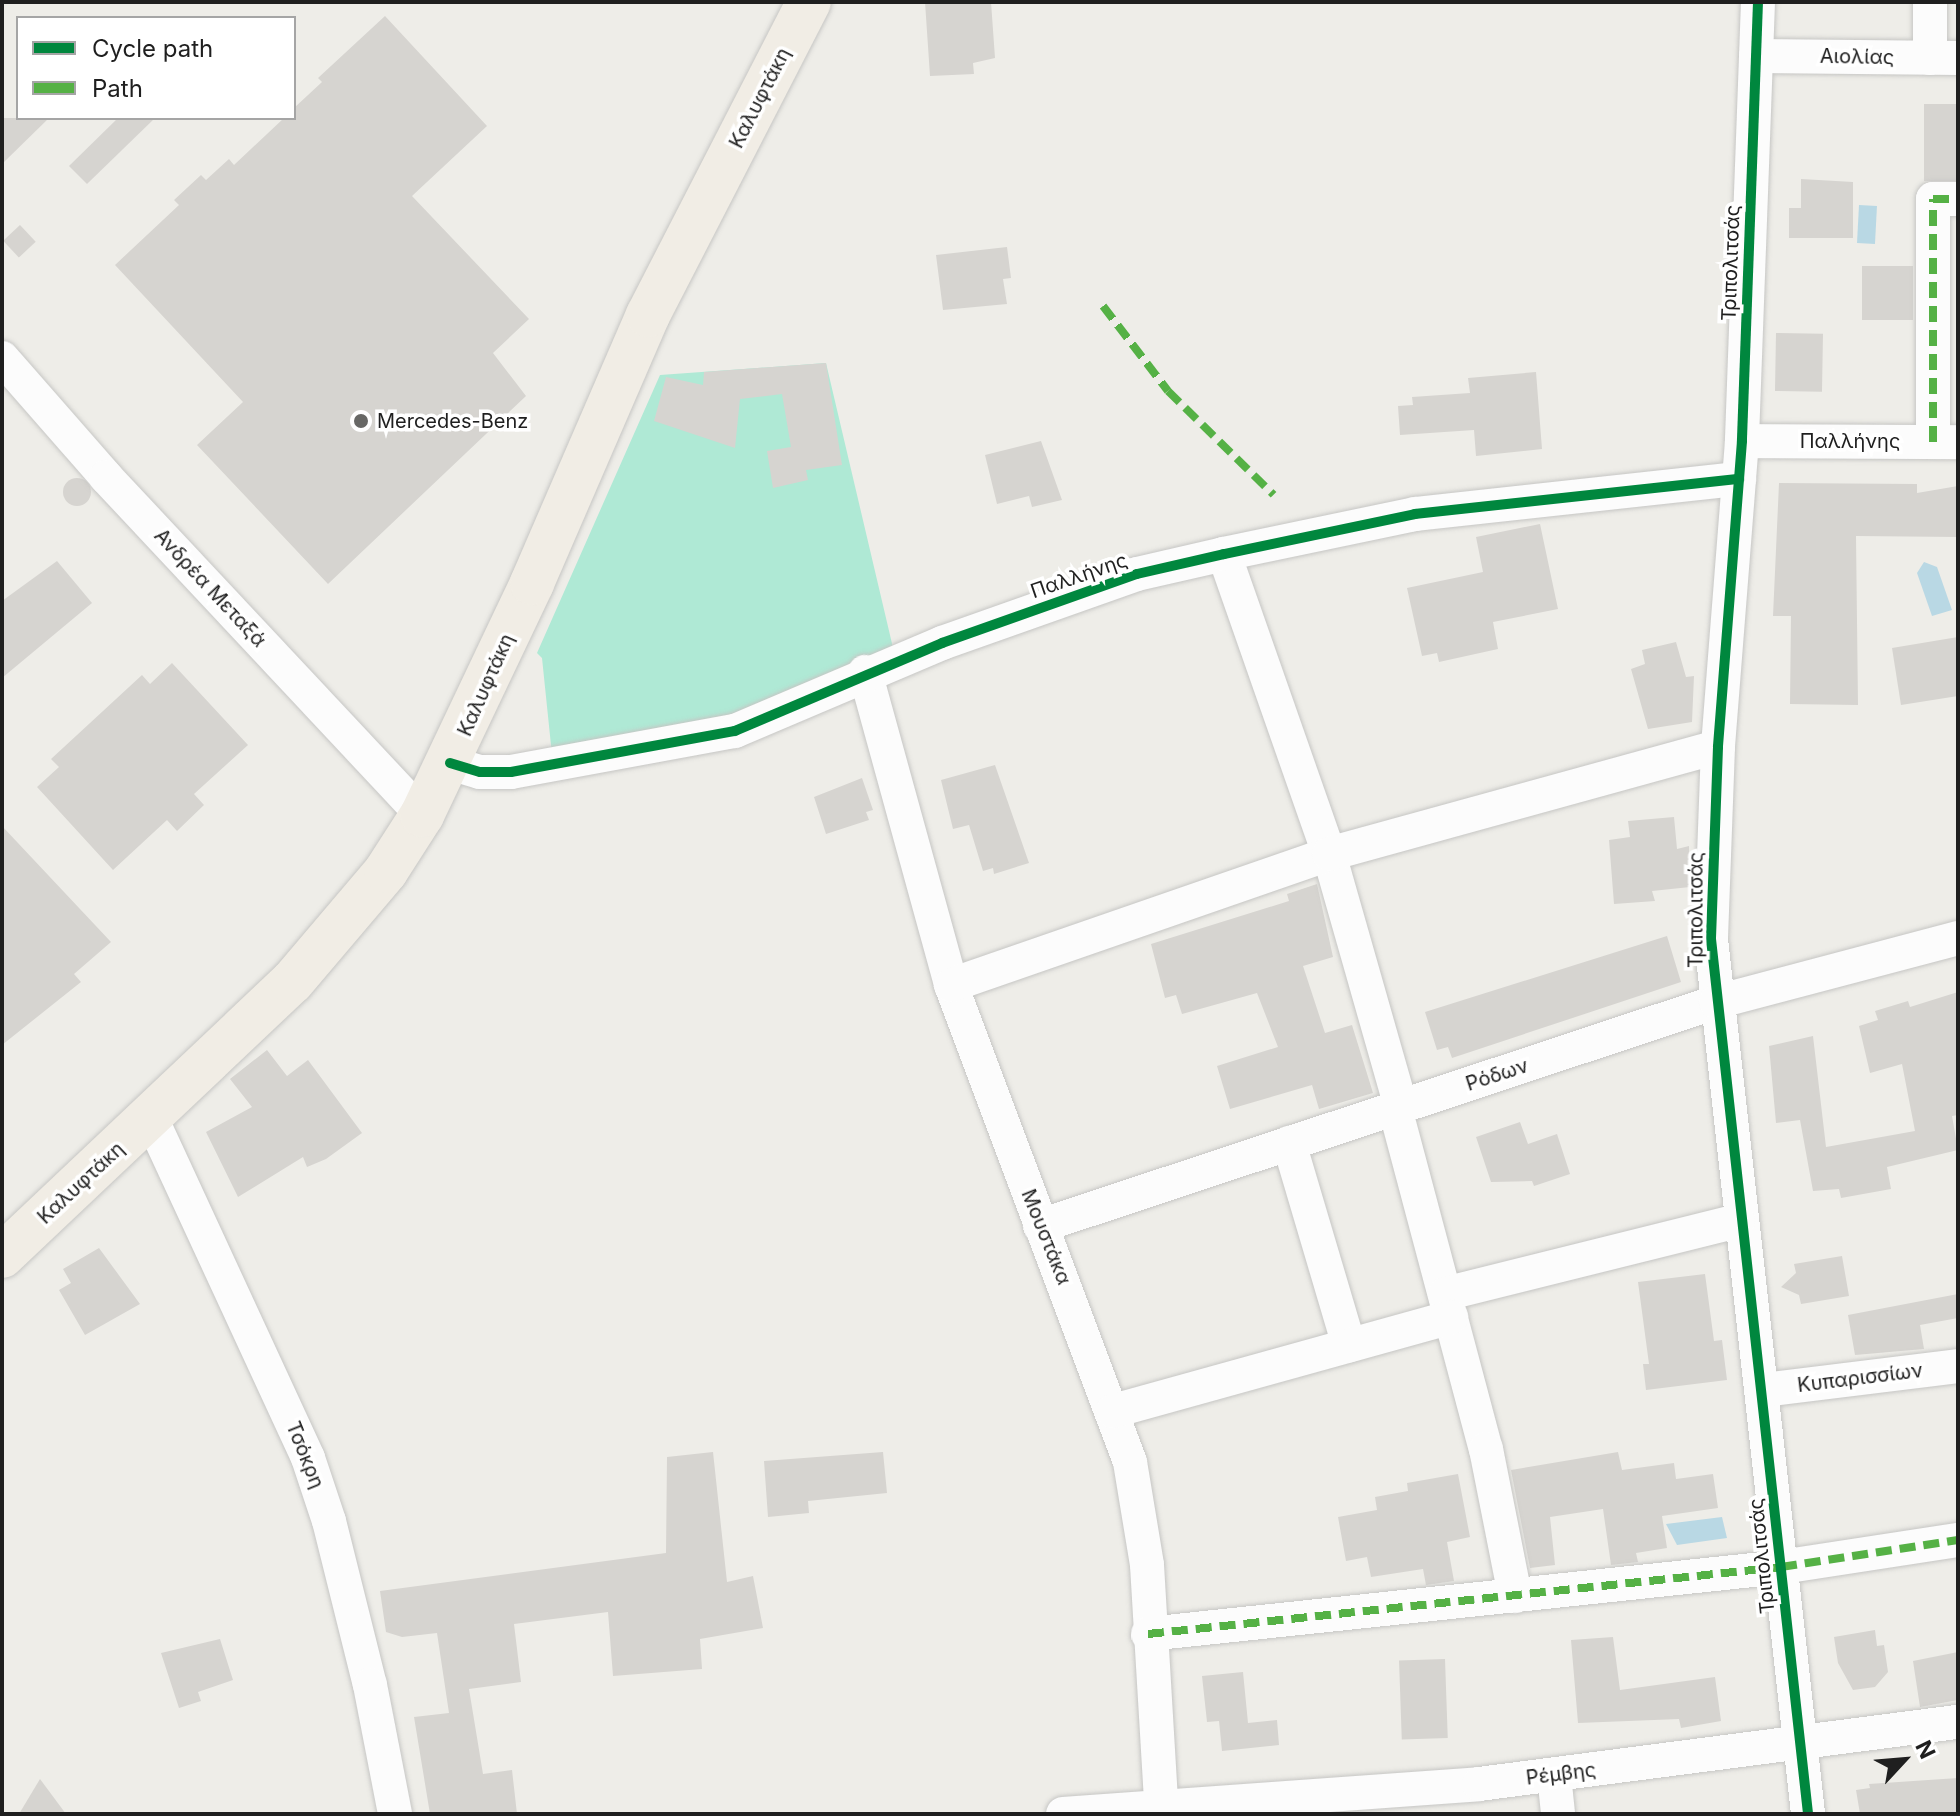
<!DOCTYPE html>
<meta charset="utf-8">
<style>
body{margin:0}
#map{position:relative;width:1960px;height:1816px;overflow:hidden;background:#eeede8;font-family:Inter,sans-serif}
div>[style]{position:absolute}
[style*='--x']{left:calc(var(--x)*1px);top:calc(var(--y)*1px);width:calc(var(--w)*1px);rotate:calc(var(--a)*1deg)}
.pitch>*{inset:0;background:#afe9d5}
.water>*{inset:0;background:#b9d8e4;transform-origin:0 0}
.building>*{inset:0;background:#d6d4d0;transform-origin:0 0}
.round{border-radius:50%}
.roads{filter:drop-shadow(0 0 2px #c6c6c4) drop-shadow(0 0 2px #c6c6c4)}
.minor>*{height:34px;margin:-17px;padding:0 17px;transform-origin:17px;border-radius:17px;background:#fcfcfc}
.major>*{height:44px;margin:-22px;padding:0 22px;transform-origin:22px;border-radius:22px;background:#f1ede5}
.quiet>*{height:8px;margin-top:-4px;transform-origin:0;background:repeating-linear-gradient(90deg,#55b145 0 16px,transparent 0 24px)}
.cycleway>*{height:10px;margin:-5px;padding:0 5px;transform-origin:5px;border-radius:5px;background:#00873e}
.dots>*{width:22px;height:22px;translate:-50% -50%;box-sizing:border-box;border:4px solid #fff;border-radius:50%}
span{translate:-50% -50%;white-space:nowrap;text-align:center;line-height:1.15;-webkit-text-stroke:7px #fff;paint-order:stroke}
.street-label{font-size:20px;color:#1f1f1f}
.poi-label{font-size:20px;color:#1f1f1f}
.left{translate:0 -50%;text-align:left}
.frame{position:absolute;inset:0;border:4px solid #1f1f1f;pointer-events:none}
.legend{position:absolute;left:16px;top:16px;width:280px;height:104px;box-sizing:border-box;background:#fff;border:2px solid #a5a5a5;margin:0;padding:10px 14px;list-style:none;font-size:24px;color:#1f1f1f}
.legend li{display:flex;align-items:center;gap:16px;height:40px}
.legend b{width:40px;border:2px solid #a5a5a5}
.north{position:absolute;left:1864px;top:1720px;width:80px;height:80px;-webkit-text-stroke:6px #fff;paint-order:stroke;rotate:64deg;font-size:22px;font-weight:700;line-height:32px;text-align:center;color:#1f1f1f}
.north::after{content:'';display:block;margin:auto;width:28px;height:36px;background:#1f1f1f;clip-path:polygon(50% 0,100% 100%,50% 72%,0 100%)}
</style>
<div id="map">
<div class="pitch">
<div style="clip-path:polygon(826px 363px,894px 652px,764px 708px,552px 755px,542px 658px,537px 653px,660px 375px)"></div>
</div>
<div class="water">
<div style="left:1859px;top:205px;width:18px;height:38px;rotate:3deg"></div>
<div style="clip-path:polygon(1924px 562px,1937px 567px,1952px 610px,1932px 616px,1917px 573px)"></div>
<div style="clip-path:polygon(1722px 1517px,1727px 1538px,1677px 1545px,1666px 1524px)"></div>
</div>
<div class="building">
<div style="clip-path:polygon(925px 2px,991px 2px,995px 58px,973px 63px,974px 74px,930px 76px)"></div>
<div style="clip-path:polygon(385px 16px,487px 126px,412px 196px,529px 319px,493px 353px,526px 396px,328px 584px,197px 445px,243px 402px,115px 265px,179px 205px,174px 200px,201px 175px,206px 180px,229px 159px,234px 165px,284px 118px,294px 118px,294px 108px,322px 82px,318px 78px)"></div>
<div style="left:1924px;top:104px;width:34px;height:77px"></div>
<div style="clip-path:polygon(2px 118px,49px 118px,2px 164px)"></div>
<div style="clip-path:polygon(118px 118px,155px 118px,87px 184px,69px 166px)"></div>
<div style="clip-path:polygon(1801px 179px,1853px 182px,1853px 238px,1789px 238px,1789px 208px,1801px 208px)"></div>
<div style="left:20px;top:225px;width:23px;height:23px;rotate:47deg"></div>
<div style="clip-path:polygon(1007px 247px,1011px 278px,1003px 279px,1007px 304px,943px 310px,936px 255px)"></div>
<div style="left:1862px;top:266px;width:51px;height:54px"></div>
<div style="left:1776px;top:333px;width:47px;height:58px;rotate:1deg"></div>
<div style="clip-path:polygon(826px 363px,842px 465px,806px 470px,808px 480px,773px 488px,767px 451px,791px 447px,782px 394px,740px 399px,735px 448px,654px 421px,666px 377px,703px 385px,704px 372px)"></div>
<div style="clip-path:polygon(1536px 372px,1542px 449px,1476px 456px,1474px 430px,1400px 435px,1398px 406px,1413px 405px,1412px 397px,1470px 393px,1468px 378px)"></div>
<div style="clip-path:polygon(1041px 441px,1062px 500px,1032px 507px,1029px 496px,997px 504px,985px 455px)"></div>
<div class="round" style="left:63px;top:478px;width:28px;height:28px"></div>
<div style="clip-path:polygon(1779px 483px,1917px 484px,1917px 493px,1958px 486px,1958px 537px,1856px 536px,1858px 705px,1790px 704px,1791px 616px,1773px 616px)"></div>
<div style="clip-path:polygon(1540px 524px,1558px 609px,1493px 622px,1498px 649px,1439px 662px,1437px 653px,1422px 656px,1407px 588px,1483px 572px,1476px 537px)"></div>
<div style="clip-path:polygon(57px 561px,92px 603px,2px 678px,2px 601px)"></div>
<div style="clip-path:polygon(1958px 637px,1958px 696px,1901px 705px,1892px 648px)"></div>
<div style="clip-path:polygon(1676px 642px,1686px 677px,1694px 676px,1692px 722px,1648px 729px,1631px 669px,1645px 664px,1642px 650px)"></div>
<div style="clip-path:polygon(172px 663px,248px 745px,194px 794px,204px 805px,177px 831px,167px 820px,113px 870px,37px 787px,59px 767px,51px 759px,142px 675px,150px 684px)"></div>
<div style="clip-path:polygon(995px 765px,1029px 863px,994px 874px,993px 868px,983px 871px,969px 825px,953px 829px,941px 780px)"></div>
<div style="clip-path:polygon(862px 778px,873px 810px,866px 812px,869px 820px,826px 834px,814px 797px)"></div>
<div style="clip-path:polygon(1674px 817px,1677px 849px,1689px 846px,1690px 887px,1652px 891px,1655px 901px,1614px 904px,1609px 840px,1630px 837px,1628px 821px)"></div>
<div style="clip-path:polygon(2px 826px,111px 942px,74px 974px,81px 982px,2px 1045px)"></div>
<div style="clip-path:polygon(1317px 884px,1333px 957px,1303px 966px,1325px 1033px,1352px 1025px,1373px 1093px,1319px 1109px,1312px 1085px,1230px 1109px,1217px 1066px,1278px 1047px,1257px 993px,1182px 1014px,1176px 995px,1165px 998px,1151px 944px,1289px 901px,1287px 894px)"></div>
<div style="clip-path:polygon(1667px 936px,1681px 982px,1452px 1058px,1448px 1047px,1437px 1050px,1425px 1012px)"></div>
<div style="clip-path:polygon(1958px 992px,1958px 1115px,1952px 1116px,1958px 1150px,1887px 1167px,1891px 1189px,1841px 1198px,1839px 1189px,1813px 1191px,1800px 1120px,1776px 1123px,1769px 1046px,1813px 1036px,1826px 1147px,1915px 1131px,1902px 1064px,1870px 1073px,1859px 1026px,1878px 1020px,1875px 1011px,1908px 1001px,1910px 1007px)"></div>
<div style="clip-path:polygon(267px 1050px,287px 1076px,308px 1060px,362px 1133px,326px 1159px,307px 1167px,303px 1157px,238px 1197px,206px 1132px,252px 1107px,230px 1079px)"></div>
<div style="clip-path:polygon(1520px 1122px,1528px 1144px,1557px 1134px,1570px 1174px,1534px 1186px,1532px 1181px,1491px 1182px,1476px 1137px)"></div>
<div style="clip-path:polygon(99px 1248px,140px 1304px,85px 1335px,59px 1290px,71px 1283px,63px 1269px)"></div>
<div style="clip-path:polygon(1842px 1256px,1849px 1296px,1801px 1304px,1799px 1295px,1781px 1287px,1796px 1273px,1794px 1264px)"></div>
<div style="clip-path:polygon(1705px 1274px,1714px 1341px,1722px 1340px,1727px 1380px,1646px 1390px,1643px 1364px,1649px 1364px,1638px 1282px)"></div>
<div style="clip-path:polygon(1958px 1294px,1958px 1318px,1920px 1325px,1924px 1349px,1855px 1355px,1848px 1315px)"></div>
<div style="clip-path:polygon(713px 1452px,727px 1582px,753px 1576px,763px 1628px,700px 1639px,702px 1669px,613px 1676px,608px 1612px,514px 1624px,521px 1682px,469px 1689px,483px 1774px,512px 1770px,517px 1814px,430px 1814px,414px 1717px,449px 1713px,437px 1633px,402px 1637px,386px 1632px,380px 1591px,666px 1553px,667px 1457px)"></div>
<div style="clip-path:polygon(883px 1452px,887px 1493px,808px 1501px,809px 1513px,768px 1517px,764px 1461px)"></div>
<div style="clip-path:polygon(1618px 1452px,1622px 1470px,1674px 1463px,1676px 1479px,1713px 1474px,1718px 1508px,1662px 1516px,1667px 1548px,1636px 1553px,1638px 1562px,1611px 1565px,1603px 1509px,1550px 1517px,1555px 1565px,1530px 1568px,1511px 1470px)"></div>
<div style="clip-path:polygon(1458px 1474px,1470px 1537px,1447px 1542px,1454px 1581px,1426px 1585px,1423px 1569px,1371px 1577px,1367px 1557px,1346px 1561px,1338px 1517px,1377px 1510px,1375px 1497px,1408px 1491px,1407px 1483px)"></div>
<div style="clip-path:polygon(1875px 1630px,1877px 1646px,1884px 1645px,1888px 1672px,1875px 1687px,1853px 1690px,1838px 1663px,1834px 1637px)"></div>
<div style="clip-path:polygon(1613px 1637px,1620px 1690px,1715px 1677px,1721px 1721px,1681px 1728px,1679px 1719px,1578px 1723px,1571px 1640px)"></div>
<div style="clip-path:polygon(220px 1639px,233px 1680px,198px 1692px,201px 1701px,179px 1708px,161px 1653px)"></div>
<div style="clip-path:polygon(1958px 1652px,1958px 1700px,1920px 1707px,1913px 1661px)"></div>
<div style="left:1445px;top:1659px;width:79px;height:46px;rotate:88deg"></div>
<div style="clip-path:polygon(1243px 1672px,1248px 1723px,1277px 1720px,1279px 1745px,1222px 1751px,1219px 1721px,1207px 1722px,1202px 1676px)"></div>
<div style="clip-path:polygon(1958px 1778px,1958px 1814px,1860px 1814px,1856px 1790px,1870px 1788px,1869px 1784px)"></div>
<div style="clip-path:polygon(40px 1779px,66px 1814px,19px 1814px)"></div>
</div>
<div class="roads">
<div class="minor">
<div style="--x:1758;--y:2;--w:439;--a:92.1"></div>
<div style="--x:1742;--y:441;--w:307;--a:94.5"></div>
<div style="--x:1718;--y:747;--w:192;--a:92.1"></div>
<div style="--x:1711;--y:939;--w:880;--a:83.67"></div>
<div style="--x:1930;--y:2;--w:56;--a:90"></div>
<div style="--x:1756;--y:56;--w:202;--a:0.6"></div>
<div style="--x:2;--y:358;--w:158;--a:48.8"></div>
<div style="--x:106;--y:477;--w:463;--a:46.9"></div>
<div style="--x:1742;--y:441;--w:216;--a:0.3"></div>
<div style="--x:1933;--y:442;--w:243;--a:-90"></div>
<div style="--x:1933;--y:199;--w:25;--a:0"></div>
<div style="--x:1224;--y:554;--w:318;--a:70.7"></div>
<div style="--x:1329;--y:854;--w:262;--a:74.1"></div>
<div style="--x:865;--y:672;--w:325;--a:74.6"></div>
<div style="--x:951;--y:985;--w:509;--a:69.43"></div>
<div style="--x:1130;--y:1462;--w:104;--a:80.6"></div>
<div style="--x:1147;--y:1565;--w:249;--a:86.6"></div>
<div style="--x:450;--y:763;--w:31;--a:17"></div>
<div style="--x:480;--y:772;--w:31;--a:0"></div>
<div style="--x:511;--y:772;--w:228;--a:-10.4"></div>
<div style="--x:735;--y:731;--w:225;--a:-23"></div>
<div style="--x:942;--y:643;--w:207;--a:-19.5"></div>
<div style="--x:1137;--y:574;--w:89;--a:-12.9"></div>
<div style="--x:1224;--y:554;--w:195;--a:-11.8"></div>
<div style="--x:1415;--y:514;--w:326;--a:-6.2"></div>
<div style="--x:951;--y:985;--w:400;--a:-19.1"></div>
<div style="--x:1329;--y:854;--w:403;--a:-15.4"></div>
<div style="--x:1395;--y:1108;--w:353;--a:75.1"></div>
<div style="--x:1486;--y:1449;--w:150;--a:78.8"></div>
<div style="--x:151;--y:1118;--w:374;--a:65.2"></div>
<div style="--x:308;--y:1458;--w:66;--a:71.6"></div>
<div style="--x:329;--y:1521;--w:169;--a:76"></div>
<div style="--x:370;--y:1685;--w:131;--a:79"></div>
<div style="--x:1289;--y:1143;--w:211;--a:73.5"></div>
<div style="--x:1040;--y:1226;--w:712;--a:-18.33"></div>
<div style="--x:1716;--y:1002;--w:250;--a:-14.8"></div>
<div style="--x:1445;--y:1294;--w:302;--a:-14"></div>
<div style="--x:1763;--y:1390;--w:196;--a:-7"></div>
<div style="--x:1113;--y:1411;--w:351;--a:-15.5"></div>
<div style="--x:1148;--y:1634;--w:637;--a:-6.04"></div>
<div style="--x:1781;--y:1567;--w:179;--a:-8.7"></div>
<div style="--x:1554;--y:1775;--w:39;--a:84"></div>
<div style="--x:1063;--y:1814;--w:417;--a:-4.1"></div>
<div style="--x:1479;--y:1784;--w:483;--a:-7.4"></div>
</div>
<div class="major">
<div style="--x:2;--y:1256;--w:399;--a:-43.4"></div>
<div style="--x:292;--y:982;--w:145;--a:-49.7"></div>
<div style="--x:386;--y:871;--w:67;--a:-57.3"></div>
<div style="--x:422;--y:815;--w:257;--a:-64.6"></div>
<div style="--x:532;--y:583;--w:292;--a:-66.6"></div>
<div style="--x:648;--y:315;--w:352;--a:-62.8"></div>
</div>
</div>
<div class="quiet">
<div style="--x:1103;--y:306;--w:107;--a:52.6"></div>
<div style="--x:1168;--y:391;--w:148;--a:44.5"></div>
<div style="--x:1933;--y:442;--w:243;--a:-90"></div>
<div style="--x:1933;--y:199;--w:25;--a:0"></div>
<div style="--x:1148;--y:1634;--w:637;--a:-6.04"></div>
<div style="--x:1781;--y:1567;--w:179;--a:-8.7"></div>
</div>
<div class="cycleway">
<div style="--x:1758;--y:2;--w:439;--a:92.1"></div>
<div style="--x:1742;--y:441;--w:307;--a:94.5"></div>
<div style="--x:1718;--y:747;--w:192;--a:92.1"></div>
<div style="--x:1711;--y:939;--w:880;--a:83.67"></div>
<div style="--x:450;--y:763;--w:31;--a:17"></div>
<div style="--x:480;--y:772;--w:31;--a:0"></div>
<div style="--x:511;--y:772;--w:228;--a:-10.4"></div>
<div style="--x:735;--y:731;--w:225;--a:-23"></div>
<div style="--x:942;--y:643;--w:207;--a:-19.5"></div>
<div style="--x:1137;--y:574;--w:89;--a:-12.9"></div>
<div style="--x:1224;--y:554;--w:195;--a:-11.8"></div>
<div style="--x:1415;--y:514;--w:326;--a:-6.2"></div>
</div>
<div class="dots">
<div style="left:361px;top:421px;background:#676765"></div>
</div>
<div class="street-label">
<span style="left:1857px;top:57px;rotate:1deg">Αιολίας</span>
<span style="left:760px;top:98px;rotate:-63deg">Καλυφτάκη</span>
<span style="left:1731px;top:263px;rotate:-88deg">Τριπολιτσάς</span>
<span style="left:1850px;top:441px">Παλλήνης</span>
<span style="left:1079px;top:576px;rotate:-19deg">Παλλήνης</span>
<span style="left:210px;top:588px;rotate:47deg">Ανδρέα Μεταξά</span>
<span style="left:486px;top:685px;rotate:-66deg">Καλυφτάκη</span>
<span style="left:1696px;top:910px;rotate:-90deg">Τριπολιτσάς</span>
<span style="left:1497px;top:1075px;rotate:-18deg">Ρόδων</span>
<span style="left:81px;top:1183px;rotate:-43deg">Καλυφτάκη</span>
<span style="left:1046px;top:1237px;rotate:68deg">Μουστάκα</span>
<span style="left:1860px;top:1378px;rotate:-7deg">Κυπαρισσίων</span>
<span style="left:305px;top:1455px;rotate:68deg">Τσόκρη</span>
<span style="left:1762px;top:1556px;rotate:-96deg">Τριπολιτσάς</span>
<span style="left:1561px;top:1774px;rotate:-7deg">Ρέμβης</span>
</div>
<div class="poi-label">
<span class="left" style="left:377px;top:421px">Mercedes-Benz</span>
</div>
<div class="frame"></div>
<ul class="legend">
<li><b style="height:10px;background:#00873e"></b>Cycle path</li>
<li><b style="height:10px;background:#55b145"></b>Path</li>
</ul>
<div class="north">N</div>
</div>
